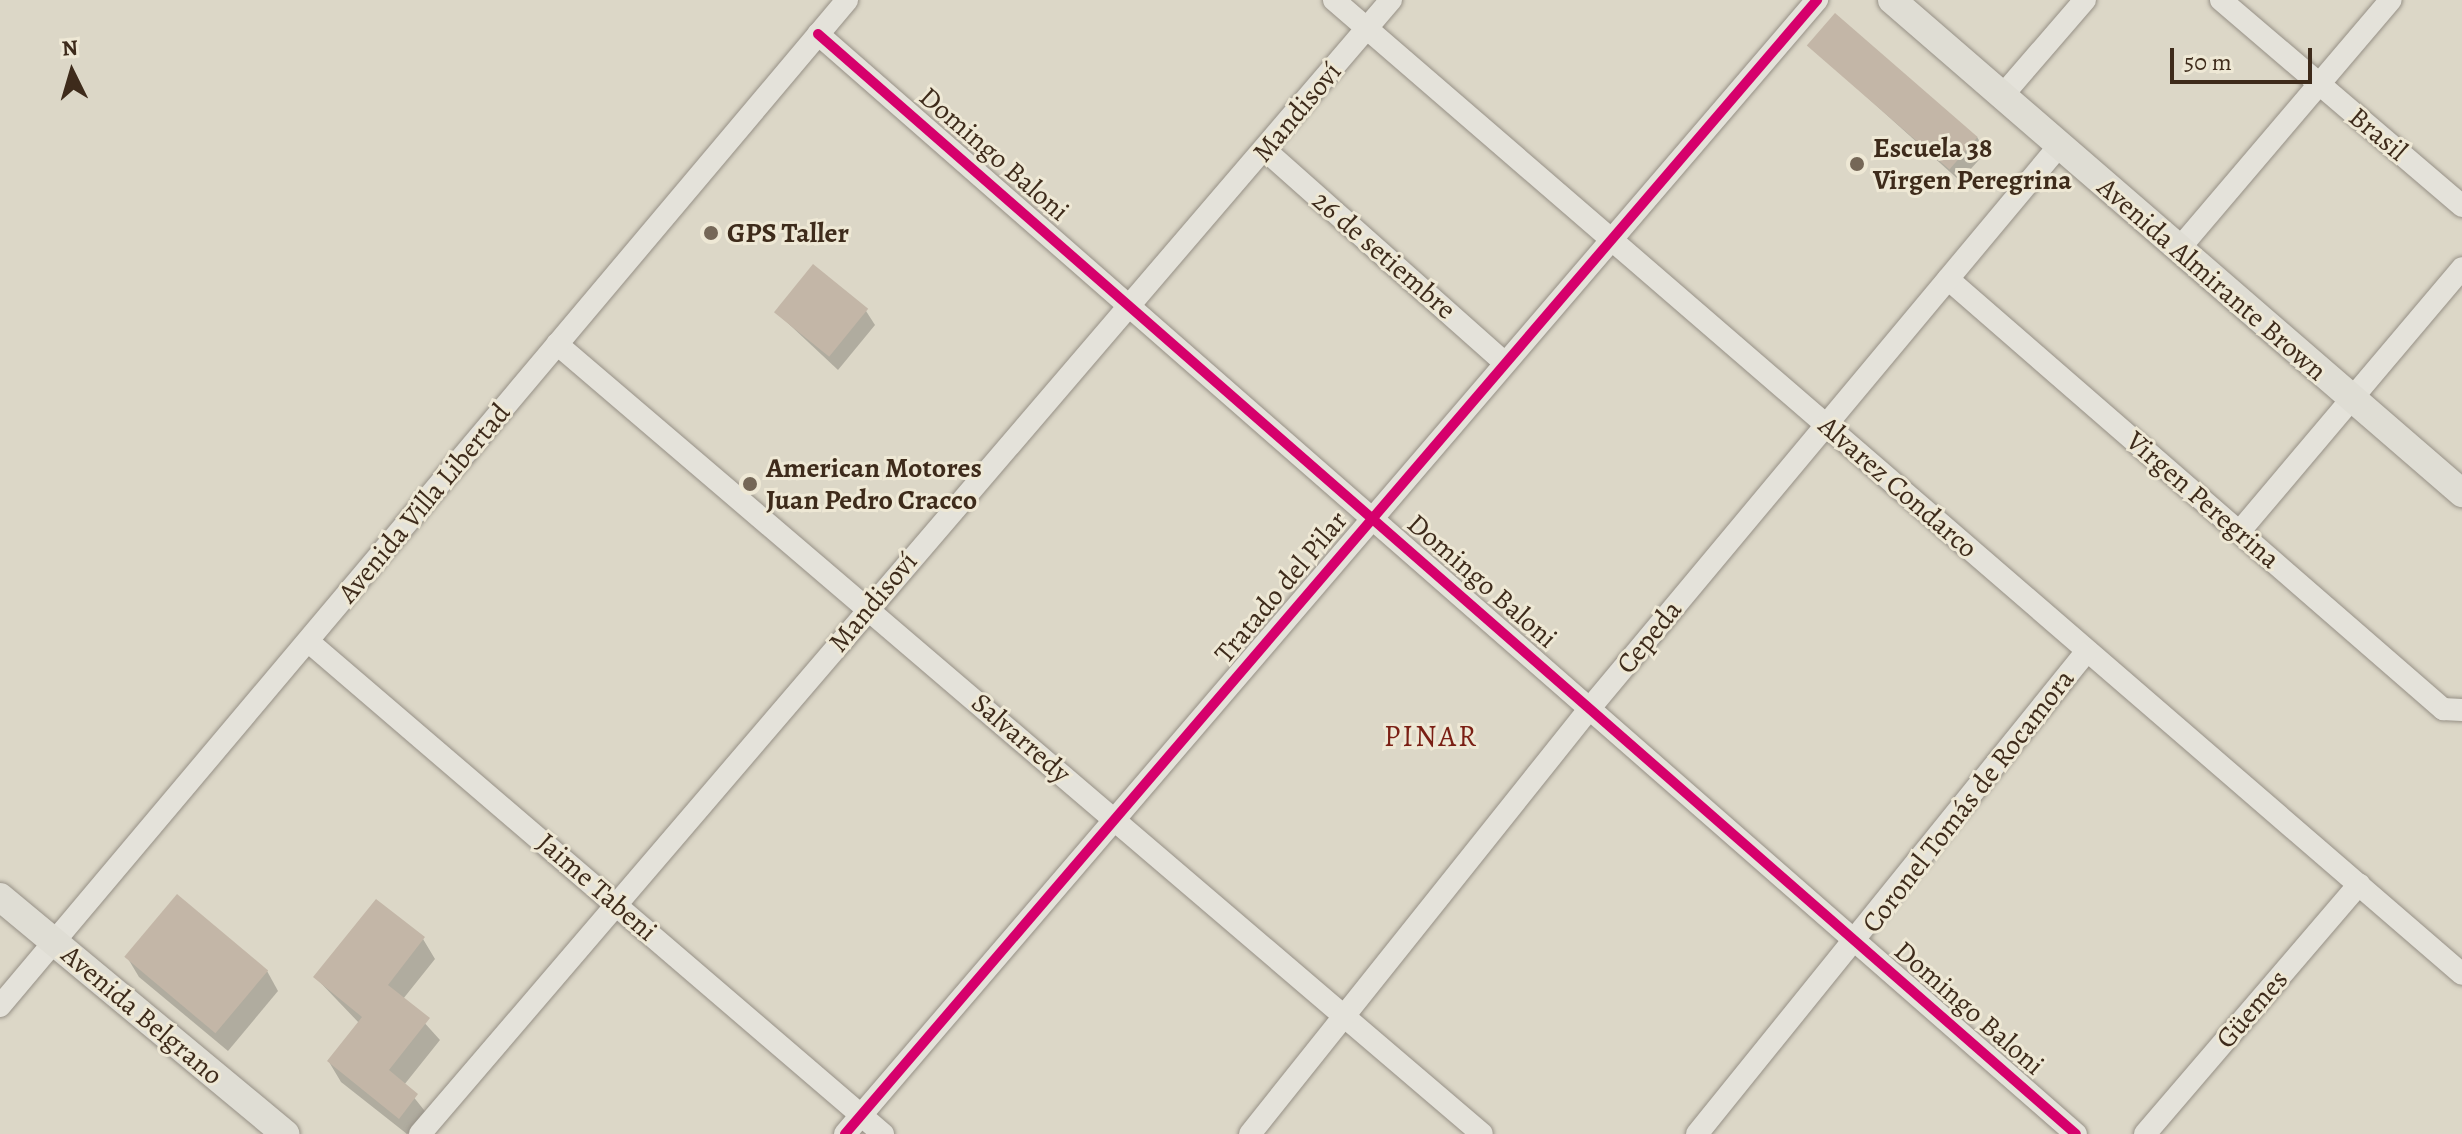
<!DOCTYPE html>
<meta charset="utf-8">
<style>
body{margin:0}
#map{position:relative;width:2462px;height:1134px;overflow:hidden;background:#dcd7c7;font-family:Alegreya,serif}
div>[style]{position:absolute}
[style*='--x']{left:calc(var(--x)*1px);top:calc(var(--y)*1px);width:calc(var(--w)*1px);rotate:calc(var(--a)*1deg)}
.shadow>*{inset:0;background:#0003}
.building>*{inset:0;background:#c3b6a7;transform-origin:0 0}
.roads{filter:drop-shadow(0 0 2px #969086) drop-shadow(0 0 2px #969086)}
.minor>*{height:22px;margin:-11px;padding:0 11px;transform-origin:11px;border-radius:11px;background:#e4e2da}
.major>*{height:28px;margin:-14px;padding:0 14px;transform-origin:14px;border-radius:14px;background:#dfddd4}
.cycleway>*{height:10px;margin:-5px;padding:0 5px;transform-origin:5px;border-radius:5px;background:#d6006c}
.dots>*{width:22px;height:22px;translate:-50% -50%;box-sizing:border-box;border:4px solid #eee8d5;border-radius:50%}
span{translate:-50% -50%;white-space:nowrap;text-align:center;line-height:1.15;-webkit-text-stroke:6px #eee8d5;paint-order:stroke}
.street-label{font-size:28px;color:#3e2b1b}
.poi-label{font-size:28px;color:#3e2b1b;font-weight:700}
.left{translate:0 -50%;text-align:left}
.neighbourhood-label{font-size:30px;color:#7a1f14;letter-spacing:2px}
.north{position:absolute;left:32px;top:32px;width:80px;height:80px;-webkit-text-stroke:6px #eee8d5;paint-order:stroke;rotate:355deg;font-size:22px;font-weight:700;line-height:32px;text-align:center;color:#3e2b1b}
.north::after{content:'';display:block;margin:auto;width:28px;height:36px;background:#3e2b1b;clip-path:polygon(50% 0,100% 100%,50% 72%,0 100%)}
.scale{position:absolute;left:2170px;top:48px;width:142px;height:36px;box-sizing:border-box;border:4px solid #3e2b1b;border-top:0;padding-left:10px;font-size:24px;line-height:28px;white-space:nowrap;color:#3e2b1b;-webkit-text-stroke:6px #eee8d5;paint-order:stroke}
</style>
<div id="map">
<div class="shadow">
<div style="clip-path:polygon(1809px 45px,1977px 137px,1986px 152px,1960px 181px)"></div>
<div style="clip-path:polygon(866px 311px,875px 325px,838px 370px,776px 312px)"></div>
<div style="clip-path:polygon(423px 939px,435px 959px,403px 999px,440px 1040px,404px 1085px,428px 1115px,407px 1134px,341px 1082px,329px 1062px,360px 1024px,315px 977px)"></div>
<div style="clip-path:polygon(127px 957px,267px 971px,278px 991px,228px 1051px,139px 977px)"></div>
</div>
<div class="building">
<div style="left:1835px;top:13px;width:189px;height:43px;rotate:41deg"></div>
<div style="left:813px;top:264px;width:71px;height:62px;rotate:39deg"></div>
<div style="left:177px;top:894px;width:119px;height:82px;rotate:40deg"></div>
<div style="clip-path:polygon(376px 899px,425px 937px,388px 985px,430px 1018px,389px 1070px,418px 1094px,399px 1119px,327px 1061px,362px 1017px,313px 977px)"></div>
</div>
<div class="roads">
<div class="minor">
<div style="--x:1334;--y:0;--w:1490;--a:40.81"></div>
<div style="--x:2221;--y:0;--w:317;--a:40.5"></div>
<div style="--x:818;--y:34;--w:1671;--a:41.17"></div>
<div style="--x:2002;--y:96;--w:127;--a:-49.2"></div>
<div style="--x:1265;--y:150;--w:318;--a:41.6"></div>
<div style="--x:2178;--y:250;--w:328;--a:-49.6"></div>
<div style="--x:1948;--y:279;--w:656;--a:40.98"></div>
<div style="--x:2443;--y:709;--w:19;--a:3"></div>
<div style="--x:557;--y:344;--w:1216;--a:40.5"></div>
<div style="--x:2240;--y:531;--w:344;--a:-49.8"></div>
<div style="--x:309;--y:642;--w:756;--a:40.6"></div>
<div style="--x:0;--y:1006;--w:1315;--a:-49.9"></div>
<div style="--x:420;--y:1134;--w:1493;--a:-49.43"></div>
<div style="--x:845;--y:1134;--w:1494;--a:-49.4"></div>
<div style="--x:1250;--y:1134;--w:545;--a:-51.41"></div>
<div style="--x:1590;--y:708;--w:731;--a:-50.16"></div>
<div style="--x:1697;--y:1134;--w:619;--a:-51.09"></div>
<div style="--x:2145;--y:1134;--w:329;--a:-49.4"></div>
</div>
<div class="major">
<div style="--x:1892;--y:0;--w:754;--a:40.86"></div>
<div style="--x:0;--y:897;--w:371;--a:39.7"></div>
</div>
</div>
<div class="cycleway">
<div style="--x:818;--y:34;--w:1671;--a:41.17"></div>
<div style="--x:845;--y:1134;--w:1494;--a:-49.4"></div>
</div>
<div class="dots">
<div style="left:1857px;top:164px;background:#756757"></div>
<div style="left:711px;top:233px;background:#756757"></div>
<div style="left:750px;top:484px;background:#756757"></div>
</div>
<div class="street-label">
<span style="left:1297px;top:112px;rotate:-50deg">Mandisoví</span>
<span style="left:2378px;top:134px;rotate:40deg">Brasil</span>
<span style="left:994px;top:154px;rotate:41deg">Domingo Baloni</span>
<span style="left:1384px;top:255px;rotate:41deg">26 de setiembre</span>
<span style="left:2212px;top:279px;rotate:41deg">Avenida Almirante Brown</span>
<span style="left:1898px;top:487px;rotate:41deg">Alvarez Condarco</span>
<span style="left:2203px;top:500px;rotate:41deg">Virgen Peregrina</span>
<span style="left:424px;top:503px;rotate:-50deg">Avenida Villa Libertad</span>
<span style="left:1482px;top:581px;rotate:41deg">Domingo Baloni</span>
<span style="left:1281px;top:587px;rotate:-50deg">Tratado del Pilar</span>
<span style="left:873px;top:602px;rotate:-50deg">Mandisoví</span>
<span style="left:1649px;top:637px;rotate:-51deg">Cepeda</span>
<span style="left:1021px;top:738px;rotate:41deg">Salvarredy</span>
<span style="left:1968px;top:801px;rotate:-52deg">Coronel Tomás de Rocamora</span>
<span style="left:597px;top:887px;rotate:41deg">Jaime Tabeni</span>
<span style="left:1969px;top:1008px;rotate:41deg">Domingo Baloni</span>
<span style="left:2252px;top:1009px;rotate:-49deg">Güemes</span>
<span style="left:142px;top:1015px;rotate:40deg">Avenida Belgrano</span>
</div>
<div class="poi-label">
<span class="left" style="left:1873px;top:164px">Escuela 38<br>Virgen Peregrina</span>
<span class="left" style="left:727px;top:233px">GPS Taller</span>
<span class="left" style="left:766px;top:484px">American Motores<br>Juan Pedro Cracco</span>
</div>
<div class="neighbourhood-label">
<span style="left:1431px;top:736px">PINAR</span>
</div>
<div class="north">N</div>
<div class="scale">50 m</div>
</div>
